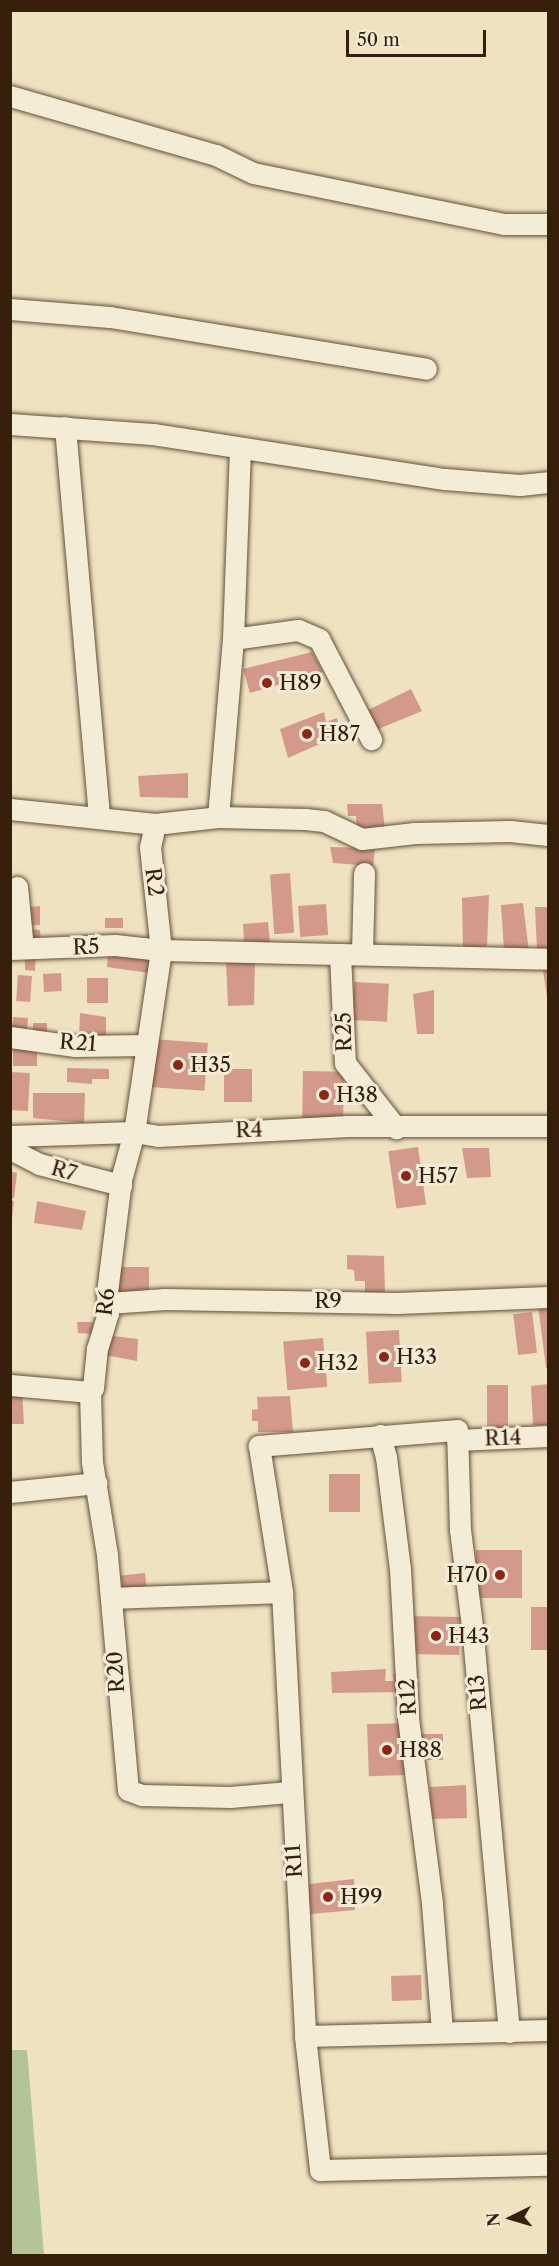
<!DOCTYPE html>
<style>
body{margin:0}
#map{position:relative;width:559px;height:2266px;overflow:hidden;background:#eee2c1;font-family:"Libre Caslon Text",serif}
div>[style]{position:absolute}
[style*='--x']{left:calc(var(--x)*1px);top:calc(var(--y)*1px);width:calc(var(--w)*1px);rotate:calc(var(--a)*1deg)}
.green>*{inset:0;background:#b2c498}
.building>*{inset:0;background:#d39a8b;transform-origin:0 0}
.roads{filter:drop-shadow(0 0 2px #655038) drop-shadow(0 0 2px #655038)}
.minor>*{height:21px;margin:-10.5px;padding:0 10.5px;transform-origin:10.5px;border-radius:10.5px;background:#f4ecd7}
.dots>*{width:16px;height:16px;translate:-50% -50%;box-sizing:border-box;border:3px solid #f4ecd7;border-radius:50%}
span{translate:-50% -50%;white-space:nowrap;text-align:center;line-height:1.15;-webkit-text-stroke:6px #f4ecd7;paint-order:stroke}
.poi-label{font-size:21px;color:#37200b}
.left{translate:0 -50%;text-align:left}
.right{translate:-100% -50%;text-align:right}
.street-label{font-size:21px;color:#37200b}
.frame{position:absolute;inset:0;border:12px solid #37200b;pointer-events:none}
.north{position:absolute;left:481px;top:2188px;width:60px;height:60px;-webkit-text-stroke:4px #f4ecd7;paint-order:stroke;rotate:265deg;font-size:16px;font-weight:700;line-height:24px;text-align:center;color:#37200b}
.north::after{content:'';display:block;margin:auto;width:21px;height:27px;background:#37200b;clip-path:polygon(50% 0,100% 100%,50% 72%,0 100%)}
.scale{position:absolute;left:346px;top:30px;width:140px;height:27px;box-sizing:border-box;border:3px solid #37200b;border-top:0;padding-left:8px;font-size:18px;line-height:21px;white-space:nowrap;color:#37200b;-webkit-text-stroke:4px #f4ecd7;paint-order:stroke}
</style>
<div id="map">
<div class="green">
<div style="clip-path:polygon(10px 2050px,27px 2050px,44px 2255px,11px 2255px)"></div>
</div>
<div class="building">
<div style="clip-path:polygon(312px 652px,323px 672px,250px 693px,243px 669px)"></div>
<div style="clip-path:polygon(411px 689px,422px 711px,376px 730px,368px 710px)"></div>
<div style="clip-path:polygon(324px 712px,326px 722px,337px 718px,339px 726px,331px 730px,333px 738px,288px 758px,280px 729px)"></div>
<div style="clip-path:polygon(188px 773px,188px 798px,140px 797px,138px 776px)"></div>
<div style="clip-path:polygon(347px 804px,382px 804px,385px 829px,357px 829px,356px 816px,348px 816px)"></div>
<div style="clip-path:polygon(330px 847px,375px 848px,373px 866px,333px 863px)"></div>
<div style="left:290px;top:873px;width:60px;height:20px;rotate:86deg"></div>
<div style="clip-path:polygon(489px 895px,487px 946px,463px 950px,462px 898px)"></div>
<div style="clip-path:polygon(523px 903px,529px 952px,504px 950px,501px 905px)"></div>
<div style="left:326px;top:904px;width:31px;height:28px;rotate:86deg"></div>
<div style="clip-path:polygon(40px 906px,40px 925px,23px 926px,21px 908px)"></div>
<div style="clip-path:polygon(535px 907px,548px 907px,548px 950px,537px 950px)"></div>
<div style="left:123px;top:918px;width:10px;height:18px;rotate:90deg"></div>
<div style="clip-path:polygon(268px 922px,270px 943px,244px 941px,243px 924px)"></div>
<div style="clip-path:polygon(23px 929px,40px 930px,41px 941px,25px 940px)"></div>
<div style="clip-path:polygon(36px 953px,35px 971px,25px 970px,25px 954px)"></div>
<div style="clip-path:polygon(108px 953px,149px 955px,149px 973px,107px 967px)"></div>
<div style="clip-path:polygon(226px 960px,255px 961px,254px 1005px,228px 1006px)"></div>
<div style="clip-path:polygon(542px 964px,548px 964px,548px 997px,547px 997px)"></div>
<div style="left:61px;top:973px;width:18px;height:18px;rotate:87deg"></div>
<div style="left:18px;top:975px;width:14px;height:26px;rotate:4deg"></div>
<div style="left:87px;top:978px;width:21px;height:25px"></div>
<div style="left:354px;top:982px;width:35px;height:38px;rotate:3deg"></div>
<div style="clip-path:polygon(434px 990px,434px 1034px,417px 1034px,413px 994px)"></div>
<div style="clip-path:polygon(80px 1013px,106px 1017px,106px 1039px,79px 1037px)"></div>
<div style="left:13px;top:1017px;width:15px;height:17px;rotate:4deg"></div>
<div style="left:33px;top:1023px;width:14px;height:12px"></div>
<div style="left:152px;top:1039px;width:56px;height:48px;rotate:4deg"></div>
<div style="left:13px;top:1040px;width:24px;height:26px"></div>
<div style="clip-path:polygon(67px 1068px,109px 1069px,109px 1079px,92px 1079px,92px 1084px,67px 1082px)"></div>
<div style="left:224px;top:1069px;width:28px;height:33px"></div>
<div style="left:303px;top:1071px;width:41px;height:47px;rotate:1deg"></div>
<div style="left:10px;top:1072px;width:20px;height:38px;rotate:3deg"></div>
<div style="clip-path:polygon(33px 1093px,85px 1093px,84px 1123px,33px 1118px)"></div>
<div style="left:418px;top:1147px;width:58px;height:30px;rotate:82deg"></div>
<div style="clip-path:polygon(462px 1148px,489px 1148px,491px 1177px,467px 1178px)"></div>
<div style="clip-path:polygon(10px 1171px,17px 1173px,14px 1198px,10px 1198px)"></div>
<div style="clip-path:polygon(10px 1200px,14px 1201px,12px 1218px,10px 1218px)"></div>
<div style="clip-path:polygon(37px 1201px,86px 1211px,82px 1230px,34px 1223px)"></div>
<div style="clip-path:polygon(347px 1255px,384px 1256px,385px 1292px,365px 1294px,365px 1281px,355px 1281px,354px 1270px,347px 1269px)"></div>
<div style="left:118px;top:1267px;width:31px;height:27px"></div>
<div style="clip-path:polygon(538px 1305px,548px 1305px,548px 1368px,546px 1368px)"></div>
<div style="left:532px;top:1312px;width:41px;height:19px;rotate:83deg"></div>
<div style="clip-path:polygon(77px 1322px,93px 1322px,93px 1334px,78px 1333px)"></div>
<div style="left:399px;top:1330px;width:52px;height:33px;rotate:87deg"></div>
<div style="clip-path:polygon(105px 1335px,138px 1339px,137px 1361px,104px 1355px)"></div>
<div style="left:323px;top:1338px;width:49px;height:40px;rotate:85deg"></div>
<div style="clip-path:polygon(548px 1384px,548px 1425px,533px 1425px,531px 1386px)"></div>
<div style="left:487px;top:1385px;width:21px;height:45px"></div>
<div style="clip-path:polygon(22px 1390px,24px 1424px,10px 1424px,10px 1391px)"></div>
<div style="clip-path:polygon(290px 1396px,293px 1432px,258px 1432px,258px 1421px,252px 1421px,252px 1410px,258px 1409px,257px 1397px)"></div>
<div style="left:360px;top:1474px;width:38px;height:31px;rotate:90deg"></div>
<div style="left:522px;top:1550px;width:48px;height:46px;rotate:90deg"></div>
<div style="left:145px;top:1573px;width:19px;height:24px;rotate:84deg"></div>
<div style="left:531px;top:1607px;width:17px;height:43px"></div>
<div style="left:409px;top:1616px;width:51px;height:38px;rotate:1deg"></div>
<div style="clip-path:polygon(386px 1669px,385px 1681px,394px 1681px,393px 1674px,399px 1673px,400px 1692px,332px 1693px,331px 1672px)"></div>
<div style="left:405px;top:1723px;width:52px;height:38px;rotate:88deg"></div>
<div style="left:415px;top:1734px;width:28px;height:26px"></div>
<div style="clip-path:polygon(466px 1785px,467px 1818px,432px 1819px,427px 1796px,430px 1796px,430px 1787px)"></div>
<div style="clip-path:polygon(354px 1879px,355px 1910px,311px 1914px,310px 1903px,302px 1902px,301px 1892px,309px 1893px,309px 1884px)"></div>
<div style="left:421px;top:1975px;width:25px;height:30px;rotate:88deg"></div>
</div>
<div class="roads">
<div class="minor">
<div style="--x:10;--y:96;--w:214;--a:16"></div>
<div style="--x:216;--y:155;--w:41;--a:25.9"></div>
<div style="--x:253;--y:173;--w:256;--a:11.5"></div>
<div style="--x:504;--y:224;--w:44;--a:0"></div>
<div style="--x:10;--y:309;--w:100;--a:4.6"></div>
<div style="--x:110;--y:317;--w:320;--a:9.3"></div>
<div style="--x:10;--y:424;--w:143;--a:4"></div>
<div style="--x:153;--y:434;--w:295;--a:8.8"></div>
<div style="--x:445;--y:479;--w:75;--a:4.6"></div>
<div style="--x:520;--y:485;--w:28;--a:-6"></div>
<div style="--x:65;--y:427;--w:392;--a:85"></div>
<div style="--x:233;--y:639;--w:66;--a:-7.9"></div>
<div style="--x:298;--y:630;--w:23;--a:23"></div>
<div style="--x:319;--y:639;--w:113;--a:62.5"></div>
<div style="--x:10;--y:809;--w:146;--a:5.9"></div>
<div style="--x:155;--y:824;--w:63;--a:-6.3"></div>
<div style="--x:218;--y:817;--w:87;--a:1.3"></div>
<div style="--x:305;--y:819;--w:19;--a:6"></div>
<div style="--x:324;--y:821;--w:42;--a:25.3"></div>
<div style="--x:362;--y:839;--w:53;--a:-6.5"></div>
<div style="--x:415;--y:833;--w:95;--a:-1.2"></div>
<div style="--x:510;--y:831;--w:38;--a:6"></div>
<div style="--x:218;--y:817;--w:179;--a:-85.2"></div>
<div style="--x:233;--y:639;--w:190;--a:-87.9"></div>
<div style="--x:155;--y:824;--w:24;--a:102"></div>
<div style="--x:150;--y:847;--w:104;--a:83.9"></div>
<div style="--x:161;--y:950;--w:387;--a:1.3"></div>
<div style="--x:17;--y:887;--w:61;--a:84.4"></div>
<div style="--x:10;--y:949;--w:105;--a:-2.2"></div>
<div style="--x:115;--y:945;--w:46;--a:6.2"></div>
<div style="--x:161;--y:950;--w:184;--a:98.4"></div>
<div style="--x:134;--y:1132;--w:24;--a:9"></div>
<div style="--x:158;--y:1136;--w:190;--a:-3"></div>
<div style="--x:348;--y:1126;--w:200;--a:0"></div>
<div style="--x:362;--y:952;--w:79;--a:-88.5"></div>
<div style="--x:340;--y:954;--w:109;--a:87.4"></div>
<div style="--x:345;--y:1063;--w:83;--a:51.9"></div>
<div style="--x:10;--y:1037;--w:66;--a:7.9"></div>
<div style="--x:75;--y:1046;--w:70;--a:-0.8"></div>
<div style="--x:10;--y:1136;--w:124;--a:-1.8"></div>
<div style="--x:134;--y:1132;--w:50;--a:105.2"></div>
<div style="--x:121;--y:1180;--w:114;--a:97.1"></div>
<div style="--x:107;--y:1293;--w:20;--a:87"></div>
<div style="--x:108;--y:1313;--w:37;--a:107"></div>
<div style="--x:97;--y:1348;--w:40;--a:95.7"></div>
<div style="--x:93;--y:1388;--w:5;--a:127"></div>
<div style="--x:90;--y:1392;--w:80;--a:-175"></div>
<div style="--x:10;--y:1149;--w:33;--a:27"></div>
<div style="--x:39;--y:1164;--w:85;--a:14.4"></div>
<div style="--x:108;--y:1303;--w:57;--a:-4"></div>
<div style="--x:165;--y:1299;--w:232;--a:1"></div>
<div style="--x:397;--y:1303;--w:151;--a:-2.3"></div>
<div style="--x:90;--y:1392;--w:70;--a:88.4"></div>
<div style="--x:92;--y:1462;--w:94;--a:80.8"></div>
<div style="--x:107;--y:1555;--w:236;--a:84.9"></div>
<div style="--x:128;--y:1790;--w:15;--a:20"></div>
<div style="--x:142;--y:1795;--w:88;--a:1.3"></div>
<div style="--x:230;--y:1797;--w:59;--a:-4.8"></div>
<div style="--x:380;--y:1435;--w:23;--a:75"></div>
<div style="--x:386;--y:1457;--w:113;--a:82.9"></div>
<div style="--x:400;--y:1569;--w:149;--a:86.9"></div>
<div style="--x:408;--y:1718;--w:188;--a:82.6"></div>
<div style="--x:432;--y:1904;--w:127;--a:85.5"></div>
<div style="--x:457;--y:1440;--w:91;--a:-2.5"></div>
<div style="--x:10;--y:1492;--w:87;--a:-5.9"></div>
<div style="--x:111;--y:1598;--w:171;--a:-2"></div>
<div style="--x:509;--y:2032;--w:400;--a:-95.2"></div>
<div style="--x:473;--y:1634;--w:105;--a:-97.1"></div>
<div style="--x:460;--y:1530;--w:100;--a:-91.7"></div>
<div style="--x:457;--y:1430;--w:199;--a:175.4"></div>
<div style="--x:259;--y:1446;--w:148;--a:81"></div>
<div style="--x:282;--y:1592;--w:445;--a:87"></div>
<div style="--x:305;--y:2036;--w:135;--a:83.6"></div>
<div style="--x:320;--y:2170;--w:228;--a:-1.3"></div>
<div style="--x:305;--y:2036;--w:243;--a:-1.4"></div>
</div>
</div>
<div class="dots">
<div style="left:267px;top:683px;background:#8f2418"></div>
<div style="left:307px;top:734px;background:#8f2418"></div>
<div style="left:178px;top:1065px;background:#8f2418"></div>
<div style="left:324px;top:1095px;background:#8f2418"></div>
<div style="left:406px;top:1176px;background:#8f2418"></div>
<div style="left:384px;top:1357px;background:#8f2418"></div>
<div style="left:305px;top:1363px;background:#8f2418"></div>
<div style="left:500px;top:1575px;background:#8f2418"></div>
<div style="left:436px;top:1636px;background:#8f2418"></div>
<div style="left:387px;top:1750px;background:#8f2418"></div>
<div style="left:328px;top:1897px;background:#8f2418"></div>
</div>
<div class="poi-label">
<span class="left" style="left:279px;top:683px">H89</span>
<span class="left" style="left:319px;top:734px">H87</span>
<span class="left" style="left:190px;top:1065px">H35</span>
<span class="left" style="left:336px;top:1095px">H38</span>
<span class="left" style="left:418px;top:1176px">H57</span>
<span class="left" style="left:396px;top:1357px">H33</span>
<span class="left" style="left:317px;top:1363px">H32</span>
<span class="right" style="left:488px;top:1575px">H70</span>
<span class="left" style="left:448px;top:1636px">H43</span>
<span class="left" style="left:399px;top:1750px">H88</span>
<span class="left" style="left:340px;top:1897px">H99</span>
</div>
<div class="street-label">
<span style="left:154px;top:882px;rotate:82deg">R2</span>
<span style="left:86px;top:947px;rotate:-2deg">R5</span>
<span style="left:344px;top:1032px;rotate:-92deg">R25</span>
<span style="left:78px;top:1043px;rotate:4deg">R21</span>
<span style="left:249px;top:1130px;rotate:-2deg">R4</span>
<span style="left:64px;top:1171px;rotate:16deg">R7</span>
<span style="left:328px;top:1301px">R9</span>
<span style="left:106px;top:1302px;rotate:-83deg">R6</span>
<span style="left:503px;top:1438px;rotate:-2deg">R14</span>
<span style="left:116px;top:1672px;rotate:-94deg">R20</span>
<span style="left:478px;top:1693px;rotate:-95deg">R13</span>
<span style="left:408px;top:1697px;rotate:-93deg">R12</span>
<span style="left:294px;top:1861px;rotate:-94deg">R11</span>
</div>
<div class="frame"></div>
<div class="north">N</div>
<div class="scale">50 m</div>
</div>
